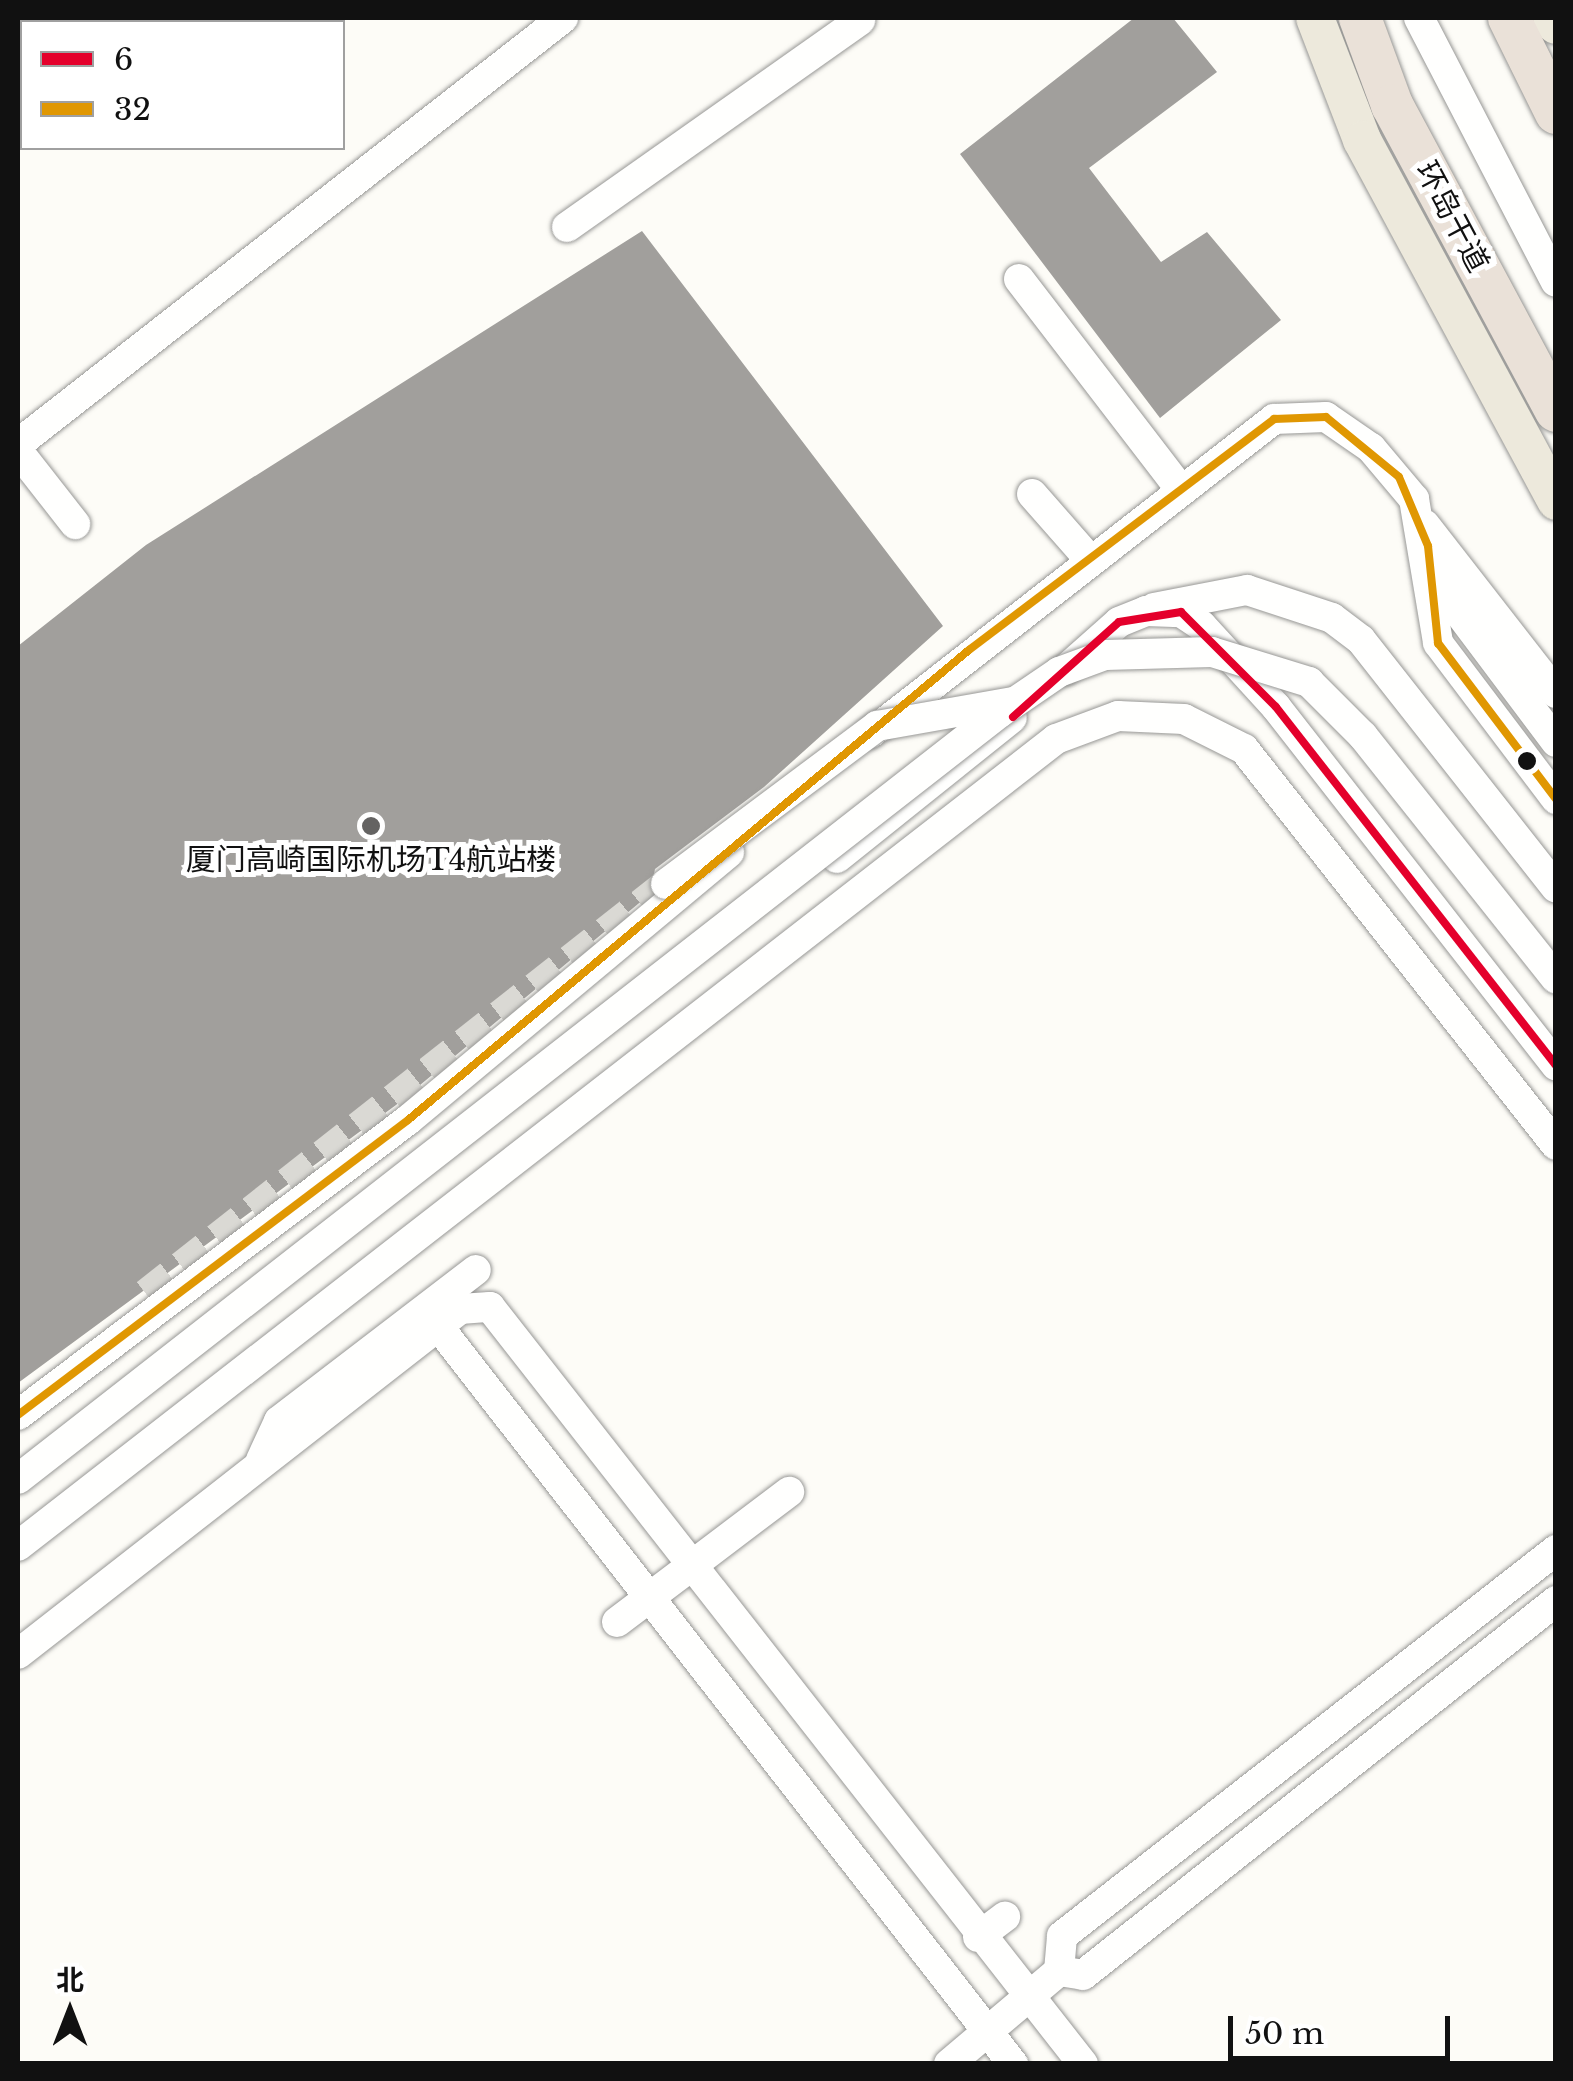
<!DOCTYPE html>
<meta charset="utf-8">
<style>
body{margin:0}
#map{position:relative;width:1573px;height:2081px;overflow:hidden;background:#fdfcf7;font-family:"Libre Baskerville","Noto Sans SC",serif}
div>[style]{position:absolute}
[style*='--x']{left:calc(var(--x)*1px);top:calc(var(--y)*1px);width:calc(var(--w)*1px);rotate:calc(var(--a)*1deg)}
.taxiway>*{height:80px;margin:-40px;padding:0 40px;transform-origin:40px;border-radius:40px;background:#ebe1df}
.building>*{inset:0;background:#a19f9c}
.minor-tunnel>*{height:30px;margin-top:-15px;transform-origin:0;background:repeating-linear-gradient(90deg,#dad9d4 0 30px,transparent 0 45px)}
.roads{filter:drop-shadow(0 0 2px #979795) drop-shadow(0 0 2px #979795)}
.minor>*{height:30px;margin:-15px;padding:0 15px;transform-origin:15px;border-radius:15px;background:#fffffe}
.major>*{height:38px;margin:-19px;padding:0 19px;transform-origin:19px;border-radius:19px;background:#ede9dc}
.highway>*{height:42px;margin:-21px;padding:0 21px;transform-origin:21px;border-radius:21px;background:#eae1d8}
.bridges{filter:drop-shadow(0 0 2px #979795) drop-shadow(0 0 2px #979795)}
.minor-bridge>*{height:30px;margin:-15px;padding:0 15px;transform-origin:15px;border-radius:15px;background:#fffffe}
.bus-1>*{height:8px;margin:-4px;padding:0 4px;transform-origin:4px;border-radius:4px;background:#e4002b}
.bus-2>*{height:8px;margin:-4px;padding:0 4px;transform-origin:4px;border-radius:4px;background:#e09702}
.dots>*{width:28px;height:28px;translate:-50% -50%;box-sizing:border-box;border:5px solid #fff;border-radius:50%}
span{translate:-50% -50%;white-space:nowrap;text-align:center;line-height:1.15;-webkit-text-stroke:10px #fff;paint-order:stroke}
.street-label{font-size:30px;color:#111}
.poi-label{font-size:30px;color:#111}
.frame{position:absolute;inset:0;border:20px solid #111;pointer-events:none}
.legend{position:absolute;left:20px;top:20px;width:325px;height:130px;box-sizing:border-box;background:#fff;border:2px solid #a0a0a0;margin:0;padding:12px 18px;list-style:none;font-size:30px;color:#111}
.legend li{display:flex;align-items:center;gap:20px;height:50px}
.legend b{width:50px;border:2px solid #a0a0a0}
.north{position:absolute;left:20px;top:1961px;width:100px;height:100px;-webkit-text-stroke:8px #fff;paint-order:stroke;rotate:0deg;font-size:28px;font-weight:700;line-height:40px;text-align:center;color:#111}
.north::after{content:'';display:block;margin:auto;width:35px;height:45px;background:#111;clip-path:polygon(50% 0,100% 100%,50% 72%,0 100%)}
.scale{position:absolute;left:1228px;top:2016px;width:222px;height:45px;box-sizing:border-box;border:5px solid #111;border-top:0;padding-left:12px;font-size:30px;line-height:35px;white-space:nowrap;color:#111;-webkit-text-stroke:8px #fff;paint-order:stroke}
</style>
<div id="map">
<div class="taxiway">
<div style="--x:85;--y:18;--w:6;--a:45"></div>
</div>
<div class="building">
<div style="clip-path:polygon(1134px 18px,1173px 18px,1217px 72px,1089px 168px,1161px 262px,1207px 232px,1281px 320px,1160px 418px,960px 154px)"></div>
<div style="clip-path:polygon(642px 231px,943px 626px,764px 787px,655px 869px,650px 894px,396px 1105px,18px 1383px,18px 646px,146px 545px)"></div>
</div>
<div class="minor-tunnel">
<div style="--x:146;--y:1294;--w:662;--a:-38.25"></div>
</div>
<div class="roads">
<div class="minor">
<div style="--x:1419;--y:18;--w:297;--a:62.6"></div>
<div style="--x:567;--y:227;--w:359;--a:-35.2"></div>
<div style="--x:1019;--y:279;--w:265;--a:52.5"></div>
<div style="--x:18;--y:444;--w:692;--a:-38.01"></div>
<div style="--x:18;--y:451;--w:93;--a:52"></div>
<div style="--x:1032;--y:494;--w:88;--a:48.7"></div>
<div style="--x:1425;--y:525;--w:213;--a:52.1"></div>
<div style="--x:1427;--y:570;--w:215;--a:53.1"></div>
<div style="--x:1154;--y:608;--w:95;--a:-11"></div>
<div style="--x:1247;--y:590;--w:89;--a:18.2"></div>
<div style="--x:1332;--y:618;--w:36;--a:37"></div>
<div style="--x:1361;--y:640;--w:315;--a:51.8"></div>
<div style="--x:1065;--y:670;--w:72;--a:-41.6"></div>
<div style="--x:1119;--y:622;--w:29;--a:-22"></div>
<div style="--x:1146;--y:611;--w:35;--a:2"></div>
<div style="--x:1181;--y:612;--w:25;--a:34"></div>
<div style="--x:1202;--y:626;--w:110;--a:47.6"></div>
<div style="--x:1276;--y:707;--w:455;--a:52"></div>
<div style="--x:871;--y:733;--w:511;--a:-37.92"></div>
<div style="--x:1274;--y:419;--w:52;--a:-2.2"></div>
<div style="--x:1326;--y:417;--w:55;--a:34.6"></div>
<div style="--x:1371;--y:448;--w:67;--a:49.9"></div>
<div style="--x:1414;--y:499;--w:146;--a:80.5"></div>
<div style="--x:1438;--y:643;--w:196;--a:52.9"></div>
<div style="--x:837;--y:858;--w:224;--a:-38.7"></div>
<div style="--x:438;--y:1326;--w:936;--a:52.08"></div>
<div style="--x:18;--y:1415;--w:489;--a:-37.1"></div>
<div style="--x:408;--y:1120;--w:418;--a:-39.8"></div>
<div style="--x:261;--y:1460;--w:43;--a:-65.2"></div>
<div style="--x:279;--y:1421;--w:248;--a:-37.5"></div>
<div style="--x:18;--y:1546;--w:1315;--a:-37.86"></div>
<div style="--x:1056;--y:739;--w:66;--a:-20.4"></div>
<div style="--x:1118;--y:716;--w:66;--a:2.6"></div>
<div style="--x:1184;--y:719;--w:67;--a:26.6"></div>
<div style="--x:1244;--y:749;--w:504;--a:51.77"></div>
<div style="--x:617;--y:1622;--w:216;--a:-37.1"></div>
<div style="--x:18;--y:1654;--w:561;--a:-37.97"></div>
<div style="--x:460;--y:1309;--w:30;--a:-4"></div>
<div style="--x:490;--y:1307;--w:962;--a:51.93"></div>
<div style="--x:978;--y:1937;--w:34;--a:-37"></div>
<div style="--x:1059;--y:1971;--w:35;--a:-85"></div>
<div style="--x:1062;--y:1936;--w:627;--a:-38"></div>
<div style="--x:949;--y:2064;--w:144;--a:-40.2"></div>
<div style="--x:1059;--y:1971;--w:24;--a:9"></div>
<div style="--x:1083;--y:1975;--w:603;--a:-38.33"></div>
</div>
<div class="major">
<div style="--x:1315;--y:18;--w:131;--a:68.9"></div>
<div style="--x:1362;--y:140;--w:410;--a:61.7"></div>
<div style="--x:1552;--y:18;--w:8;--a:60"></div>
</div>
<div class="highway">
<div style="--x:1360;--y:18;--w:93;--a:69.8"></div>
<div style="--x:1392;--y:105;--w:347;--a:61.8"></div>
<div style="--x:1509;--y:18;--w:106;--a:63.7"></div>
</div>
</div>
<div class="bridges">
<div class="minor-bridge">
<div style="--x:666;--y:884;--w:264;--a:-36.8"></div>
<div style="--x:877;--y:726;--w:138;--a:-10"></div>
<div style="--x:18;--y:1479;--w:1245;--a:-37.98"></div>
<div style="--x:999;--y:713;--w:73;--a:-34.3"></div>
<div style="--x:1059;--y:672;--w:49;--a:-20.3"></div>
<div style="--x:1105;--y:655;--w:107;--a:-1.6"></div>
<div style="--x:1212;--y:652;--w:102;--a:17.2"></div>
<div style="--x:1309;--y:682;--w:76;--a:45"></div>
<div style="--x:1363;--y:736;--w:310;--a:51.5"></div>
</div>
</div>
<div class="bus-1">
<div style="--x:1013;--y:717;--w:142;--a:-41.9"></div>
<div style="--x:1119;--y:622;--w:63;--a:-9.2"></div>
<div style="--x:1181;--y:612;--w:134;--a:45"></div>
<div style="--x:1276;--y:707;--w:455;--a:52"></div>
</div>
<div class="bus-2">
<div style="--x:18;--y:1415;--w:489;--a:-37.1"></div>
<div style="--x:408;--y:1120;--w:732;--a:-39.96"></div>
<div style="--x:969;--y:650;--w:383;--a:-37.1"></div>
<div style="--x:1274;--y:419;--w:52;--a:-2.2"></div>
<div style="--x:1326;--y:417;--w:94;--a:39.4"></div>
<div style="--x:1399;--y:477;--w:75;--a:67.2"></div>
<div style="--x:1428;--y:546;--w:98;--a:84.1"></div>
<div style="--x:1438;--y:643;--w:196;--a:52.9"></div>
</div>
<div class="dots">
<div style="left:1527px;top:761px;background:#111"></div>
<div style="left:371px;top:826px;background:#646362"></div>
</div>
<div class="street-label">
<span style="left:1452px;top:217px;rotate:62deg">环岛干道</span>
</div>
<div class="poi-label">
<span style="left:371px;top:860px">厦门高崎国际机场T4航站楼</span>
</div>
<div class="frame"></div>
<ul class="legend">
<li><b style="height:12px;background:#e4002b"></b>6</li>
<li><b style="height:12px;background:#e09702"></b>32</li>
</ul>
<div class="north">北</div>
<div class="scale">50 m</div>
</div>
